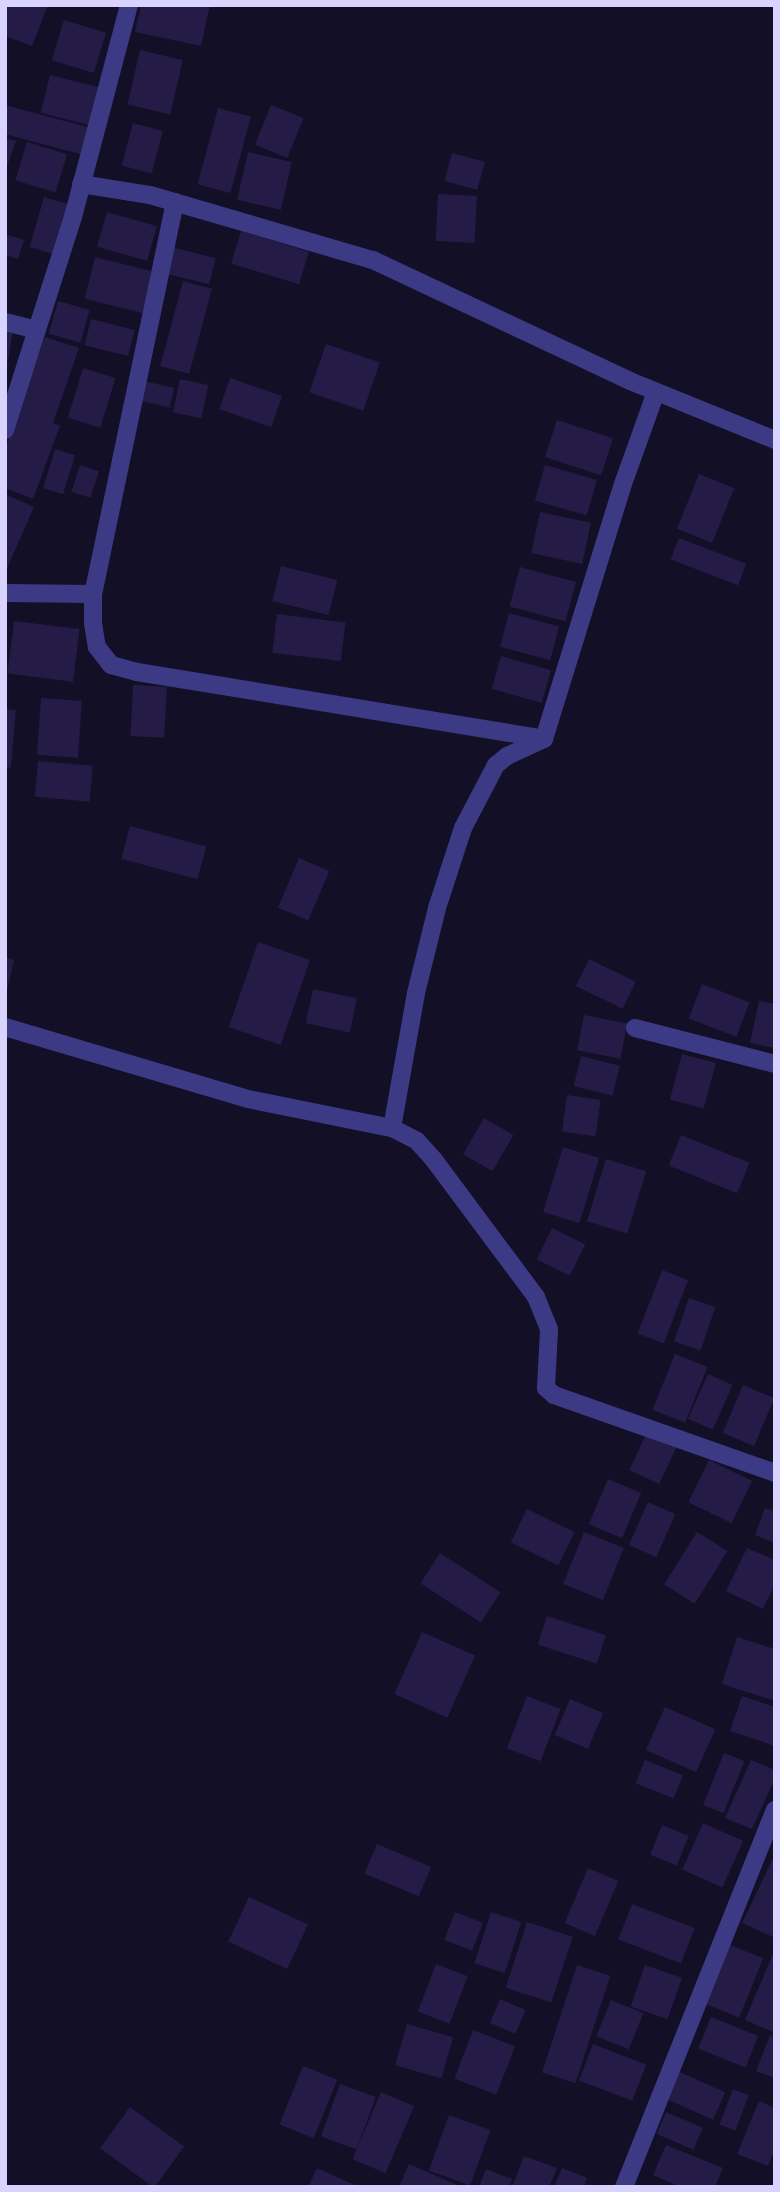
<!DOCTYPE html>
<style>
body{margin:0}
#map{position:relative;width:780px;height:2192px;overflow:hidden;background:#130f26;font-family:Cabin,sans-serif}
div>[style]{position:absolute}
[style*='--x']{left:calc(var(--x)*1px);top:calc(var(--y)*1px);width:calc(var(--w)*1px);rotate:calc(var(--a)*1deg)}
.building>*{inset:0;background:#241b47;transform-origin:0 0}
.minor>*{height:18px;margin:-9px;padding:0 9px;transform-origin:9px;border-radius:9px;background:#3d3a85}
span{translate:-50% -50%;white-space:nowrap;text-align:center;line-height:1.15;-webkit-text-stroke:6px #130f26;paint-order:stroke}
.frame{position:absolute;inset:0;border:7px solid #d9d4ff;pointer-events:none}
</style>
<div id="map">
<div class="building">
<div style="clip-path:polygon(5px 5px,48px 5px,32px 46px,5px 36px)"></div>
<div style="clip-path:polygon(141px 5px,210px 5px,201px 46px,135px 32px)"></div>
<div style="left:64px;top:20px;width:44px;height:42px;rotate:17deg"></div>
<div style="left:140px;top:50px;width:44px;height:56px;rotate:13deg"></div>
<div style="left:50px;top:75px;width:54px;height:39px;rotate:14deg"></div>
<div style="left:5px;top:105px;width:86px;height:28px;rotate:15deg"></div>
<div style="left:271px;top:105px;width:35px;height:43px;rotate:22deg"></div>
<div style="left:218px;top:108px;width:34px;height:79px;rotate:15deg"></div>
<div style="left:133px;top:123px;width:31px;height:44px;rotate:15deg"></div>
<div style="clip-path:polygon(5px 138px,16px 141px,6px 169px,5px 169px)"></div>
<div style="left:27px;top:142px;width:42px;height:40px;rotate:17deg"></div>
<div style="left:248px;top:152px;width:45px;height:49px;rotate:13deg"></div>
<div style="left:452px;top:153px;width:34px;height:29px;rotate:15deg"></div>
<div style="left:438px;top:194px;width:39px;height:47px;rotate:3deg"></div>
<div style="left:44px;top:197px;width:25px;height:52px;rotate:16deg"></div>
<div style="left:107px;top:212px;width:52px;height:36px;rotate:16deg"></div>
<div style="left:241px;top:231px;width:71px;height:34px;rotate:17deg"></div>
<div style="clip-path:polygon(5px 234px,24px 240px,18px 259px,5px 255px)"></div>
<div style="left:171px;top:247px;width:46px;height:27px;rotate:14deg"></div>
<div style="left:95px;top:257px;width:60px;height:43px;rotate:14deg"></div>
<div style="left:183px;top:281px;width:30px;height:88px;rotate:15deg"></div>
<div style="left:58px;top:301px;width:33px;height:34px;rotate:16deg"></div>
<div style="left:91px;top:319px;width:45px;height:27px;rotate:14deg"></div>
<div style="clip-path:polygon(5px 328px,13px 330px,8px 361px,5px 360px)"></div>
<div style="clip-path:polygon(45px 337px,79px 348px,53px 423px,60px 426px,33px 499px,5px 488px,5px 449px)"></div>
<div style="left:326px;top:344px;width:57px;height:51px;rotate:19deg"></div>
<div style="left:83px;top:368px;width:34px;height:52px;rotate:17deg"></div>
<div style="left:230px;top:378px;width:55px;height:33px;rotate:19deg"></div>
<div style="left:180px;top:379px;width:29px;height:34px;rotate:12deg"></div>
<div style="left:144px;top:381px;width:31px;height:20px;rotate:13deg"></div>
<div style="left:557px;top:420px;width:59px;height:39px;rotate:18deg"></div>
<div style="left:55px;top:449px;width:21px;height:41px;rotate:17deg"></div>
<div style="left:80px;top:465px;width:20px;height:28px;rotate:18deg"></div>
<div style="left:545px;top:465px;width:54px;height:37px;rotate:16deg"></div>
<div style="left:699px;top:474px;width:38px;height:59px;rotate:22deg"></div>
<div style="clip-path:polygon(5px 494px,34px 507px,5px 573px)"></div>
<div style="left:540px;top:512px;width:52px;height:42px;rotate:12deg"></div>
<div style="left:679px;top:538px;width:72px;height:23px;rotate:21deg"></div>
<div style="left:281px;top:566px;width:58px;height:36px;rotate:14deg"></div>
<div style="left:520px;top:567px;width:58px;height:41px;rotate:15deg"></div>
<div style="left:509px;top:613px;width:52px;height:35px;rotate:15deg"></div>
<div style="left:277px;top:614px;width:69px;height:39px;rotate:7deg"></div>
<div style="left:14px;top:621px;width:66px;height:53px;rotate:7deg"></div>
<div style="left:501px;top:656px;width:52px;height:34px;rotate:16deg"></div>
<div style="left:133px;top:685px;width:34px;height:51px;rotate:3deg"></div>
<div style="left:41px;top:698px;width:41px;height:57px;rotate:4deg"></div>
<div style="left:5px;top:709px;width:11px;height:58px;rotate:5deg"></div>
<div style="left:38px;top:761px;width:55px;height:36px;rotate:5deg"></div>
<div style="left:130px;top:826px;width:79px;height:34px;rotate:15deg"></div>
<div style="left:299px;top:858px;width:33px;height:54px;rotate:23deg"></div>
<div style="left:258px;top:942px;width:55px;height:90px;rotate:19deg"></div>
<div style="clip-path:polygon(5px 957px,14px 960px,6px 995px,5px 995px)"></div>
<div style="left:589px;top:959px;width:52px;height:30px;rotate:26deg"></div>
<div style="left:702px;top:984px;width:51px;height:37px;rotate:21deg"></div>
<div style="left:313px;top:989px;width:45px;height:35px;rotate:12deg"></div>
<div style="clip-path:polygon(759px 1001px,775px 1004px,775px 1048px,750px 1043px)"></div>
<div style="left:584px;top:1015px;width:44px;height:36px;rotate:11deg"></div>
<div style="left:682px;top:1054px;width:35px;height:47px;rotate:15deg"></div>
<div style="left:581px;top:1056px;width:40px;height:31px;rotate:14deg"></div>
<div style="left:567px;top:1095px;width:34px;height:37px;rotate:8deg"></div>
<div style="left:484px;top:1118px;width:34px;height:42px;rotate:30deg"></div>
<div style="left:681px;top:1135px;width:74px;height:33px;rotate:22deg"></div>
<div style="left:563px;top:1147px;width:38px;height:68px;rotate:17deg"></div>
<div style="left:606px;top:1159px;width:42px;height:65px;rotate:17deg"></div>
<div style="left:552px;top:1228px;width:37px;height:35px;rotate:26deg"></div>
<div style="left:662px;top:1270px;width:28px;height:68px;rotate:21deg"></div>
<div style="left:689px;top:1298px;width:28px;height:46px;rotate:19deg"></div>
<div style="left:675px;top:1354px;width:35px;height:60px;rotate:22deg"></div>
<div style="left:708px;top:1374px;width:27px;height:49px;rotate:24deg"></div>
<div style="left:743px;top:1385px;width:34px;height:52px;rotate:23deg"></div>
<div style="left:647px;top:1432px;width:33px;height:42px;rotate:25deg"></div>
<div style="left:709px;top:1460px;width:48px;height:47px;rotate:26deg"></div>
<div style="left:608px;top:1479px;width:36px;height:49px;rotate:23deg"></div>
<div style="left:648px;top:1502px;width:30px;height:47px;rotate:24deg"></div>
<div style="clip-path:polygon(765px 1508px,775px 1511px,775px 1543px,755px 1535px)"></div>
<div style="left:527px;top:1509px;width:53px;height:37px;rotate:26deg"></div>
<div style="left:584px;top:1532px;width:43px;height:56px;rotate:22deg"></div>
<div style="left:697px;top:1532px;width:36px;height:62px;rotate:32deg"></div>
<div style="clip-path:polygon(747px 1548px,775px 1560px,775px 1584px,763px 1609px,726px 1591px)"></div>
<div style="left:440px;top:1553px;width:72px;height:36px;rotate:33deg"></div>
<div style="left:547px;top:1616px;width:62px;height:30px;rotate:18deg"></div>
<div style="left:422px;top:1632px;width:58px;height:68px;rotate:24deg"></div>
<div style="clip-path:polygon(737px 1637px,775px 1649px,775px 1701px,722px 1684px)"></div>
<div style="left:527px;top:1696px;width:36px;height:56px;rotate:21deg"></div>
<div style="clip-path:polygon(742px 1696px,775px 1707px,775px 1746px,730px 1731px)"></div>
<div style="left:570px;top:1699px;width:36px;height:39px;rotate:23deg"></div>
<div style="left:665px;top:1707px;width:55px;height:47px;rotate:24deg"></div>
<div style="left:724px;top:1753px;width:22px;height:56px;rotate:22deg"></div>
<div style="left:645px;top:1760px;width:41px;height:25px;rotate:22deg"></div>
<div style="clip-path:polygon(751px 1760px,775px 1770px,775px 1778px,752px 1829px,725px 1818px)"></div>
<div style="left:703px;top:1823px;width:44px;height:51px;rotate:24deg"></div>
<div style="left:662px;top:1825px;width:29px;height:32px;rotate:22deg"></div>
<div style="left:377px;top:1844px;width:59px;height:32px;rotate:23deg"></div>
<div style="clip-path:polygon(775px 1854px,775px 1938px,742px 1923px)"></div>
<div style="left:588px;top:1868px;width:33px;height:60px;rotate:23deg"></div>
<div style="left:249px;top:1897px;width:65px;height:49px;rotate:25deg"></div>
<div style="left:632px;top:1904px;width:67px;height:38px;rotate:21deg"></div>
<div style="left:455px;top:1912px;width:30px;height:30px;rotate:21deg"></div>
<div style="left:491px;top:1912px;width:32px;height:54px;rotate:18deg"></div>
<div style="left:527px;top:1922px;width:48px;height:69px;rotate:18deg"></div>
<div style="left:728px;top:1944px;width:38px;height:64px;rotate:22deg"></div>
<div style="clip-path:polygon(775px 1949px,775px 2033px,745px 2020px)"></div>
<div style="left:436px;top:1964px;width:34px;height:51px;rotate:21deg"></div>
<div style="left:577px;top:1965px;width:35px;height:113px;rotate:18deg"></div>
<div style="left:645px;top:1965px;width:39px;height:44px;rotate:19deg"></div>
<div style="left:500px;top:1999px;width:28px;height:26px;rotate:23deg"></div>
<div style="left:611px;top:2000px;width:35px;height:39px;rotate:22deg"></div>
<div style="left:711px;top:2017px;width:51px;height:34px;rotate:22deg"></div>
<div style="left:407px;top:2024px;width:48px;height:43px;rotate:16deg"></div>
<div style="left:473px;top:2030px;width:45px;height:52px;rotate:21deg"></div>
<div style="clip-path:polygon(770px 2035px,775px 2037px,775px 2078px,756px 2071px)"></div>
<div style="left:593px;top:2044px;width:57px;height:39px;rotate:21deg"></div>
<div style="left:303px;top:2066px;width:37px;height:63px;rotate:22deg"></div>
<div style="left:675px;top:2070px;width:55px;height:30px;rotate:24deg"></div>
<div style="left:340px;top:2084px;width:38px;height:56px;rotate:20deg"></div>
<div style="left:733px;top:2089px;width:17px;height:38px;rotate:21deg"></div>
<div style="left:381px;top:2092px;width:36px;height:73px;rotate:23deg"></div>
<div style="clip-path:polygon(759px 2101px,775px 2108px,775px 2149px,768px 2166px,737px 2154px)"></div>
<div style="left:130px;top:2107px;width:67px;height:51px;rotate:36deg"></div>
<div style="left:666px;top:2112px;width:40px;height:24px;rotate:23deg"></div>
<div style="left:449px;top:2115px;width:44px;height:59px;rotate:20deg"></div>
<div style="clip-path:polygon(666px 2145px,723px 2168px,715px 2187px,680px 2187px,653px 2175px)"></div>
<div style="clip-path:polygon(524px 2156px,557px 2168px,549px 2187px,512px 2187px)"></div>
<div style="clip-path:polygon(409px 2164px,462px 2187px,399px 2187px)"></div>
<div style="clip-path:polygon(317px 2168px,359px 2187px,308px 2187px)"></div>
<div style="clip-path:polygon(562px 2168px,587px 2178px,584px 2187px,554px 2187px)"></div>
<div style="clip-path:polygon(486px 2169px,512px 2179px,509px 2187px,479px 2187px)"></div>
</div>
<div class="minor">
<div style="--x:81;--y:184;--w:70;--a:9.1"></div>
<div style="--x:150;--y:195;--w:232;--a:16.3"></div>
<div style="--x:373;--y:260;--w:284;--a:25.2"></div>
<div style="--x:630;--y:381;--w:157;--a:22.1"></div>
<div style="--x:175;--y:202;--w:400;--a:101.8"></div>
<div style="--x:93;--y:594;--w:29;--a:90"></div>
<div style="--x:93;--y:623;--w:24;--a:81"></div>
<div style="--x:97;--y:647;--w:23;--a:52"></div>
<div style="--x:111;--y:665;--w:27;--a:15"></div>
<div style="--x:137;--y:672;--w:412;--a:9.3"></div>
<div style="--x:5;--y:322;--w:32;--a:14"></div>
<div style="--x:5;--y:430;--w:224;--a:-72.3"></div>
<div style="--x:73;--y:217;--w:219;--a:-75.2"></div>
<div style="--x:5;--y:593;--w:88;--a:0.7"></div>
<div style="--x:5;--y:1027;--w:253;--a:16.5"></div>
<div style="--x:248;--y:1099;--w:147;--a:11.4"></div>
<div style="--x:392;--y:1128;--w:137;--a:-79.9"></div>
<div style="--x:416;--y:993;--w:88;--a:-76.1"></div>
<div style="--x:437;--y:908;--w:84;--a:-72"></div>
<div style="--x:463;--y:828;--w:71;--a:-62.4"></div>
<div style="--x:496;--y:765;--w:14;--a:-39"></div>
<div style="--x:507;--y:756;--w:41;--a:-24.7"></div>
<div style="--x:544;--y:739;--w:267;--a:-72.8"></div>
<div style="--x:623;--y:484;--w:98;--a:-70.3"></div>
<div style="--x:635;--y:1028;--w:145;--a:14.4"></div>
<div style="--x:392;--y:1128;--w:28;--a:27"></div>
<div style="--x:417;--y:1141;--w:25;--a:48"></div>
<div style="--x:434;--y:1160;--w:171;--a:53.3"></div>
<div style="--x:536;--y:1297;--w:35;--a:68"></div>
<div style="--x:549;--y:1330;--w:58;--a:93"></div>
<div style="--x:546;--y:1388;--w:11;--a:41"></div>
<div style="--x:554;--y:1395;--w:234;--a:19.4"></div>
<div style="--x:624;--y:2187;--w:406;--a:-68.2"></div>
</div>
<div class="frame"></div>
</div>
